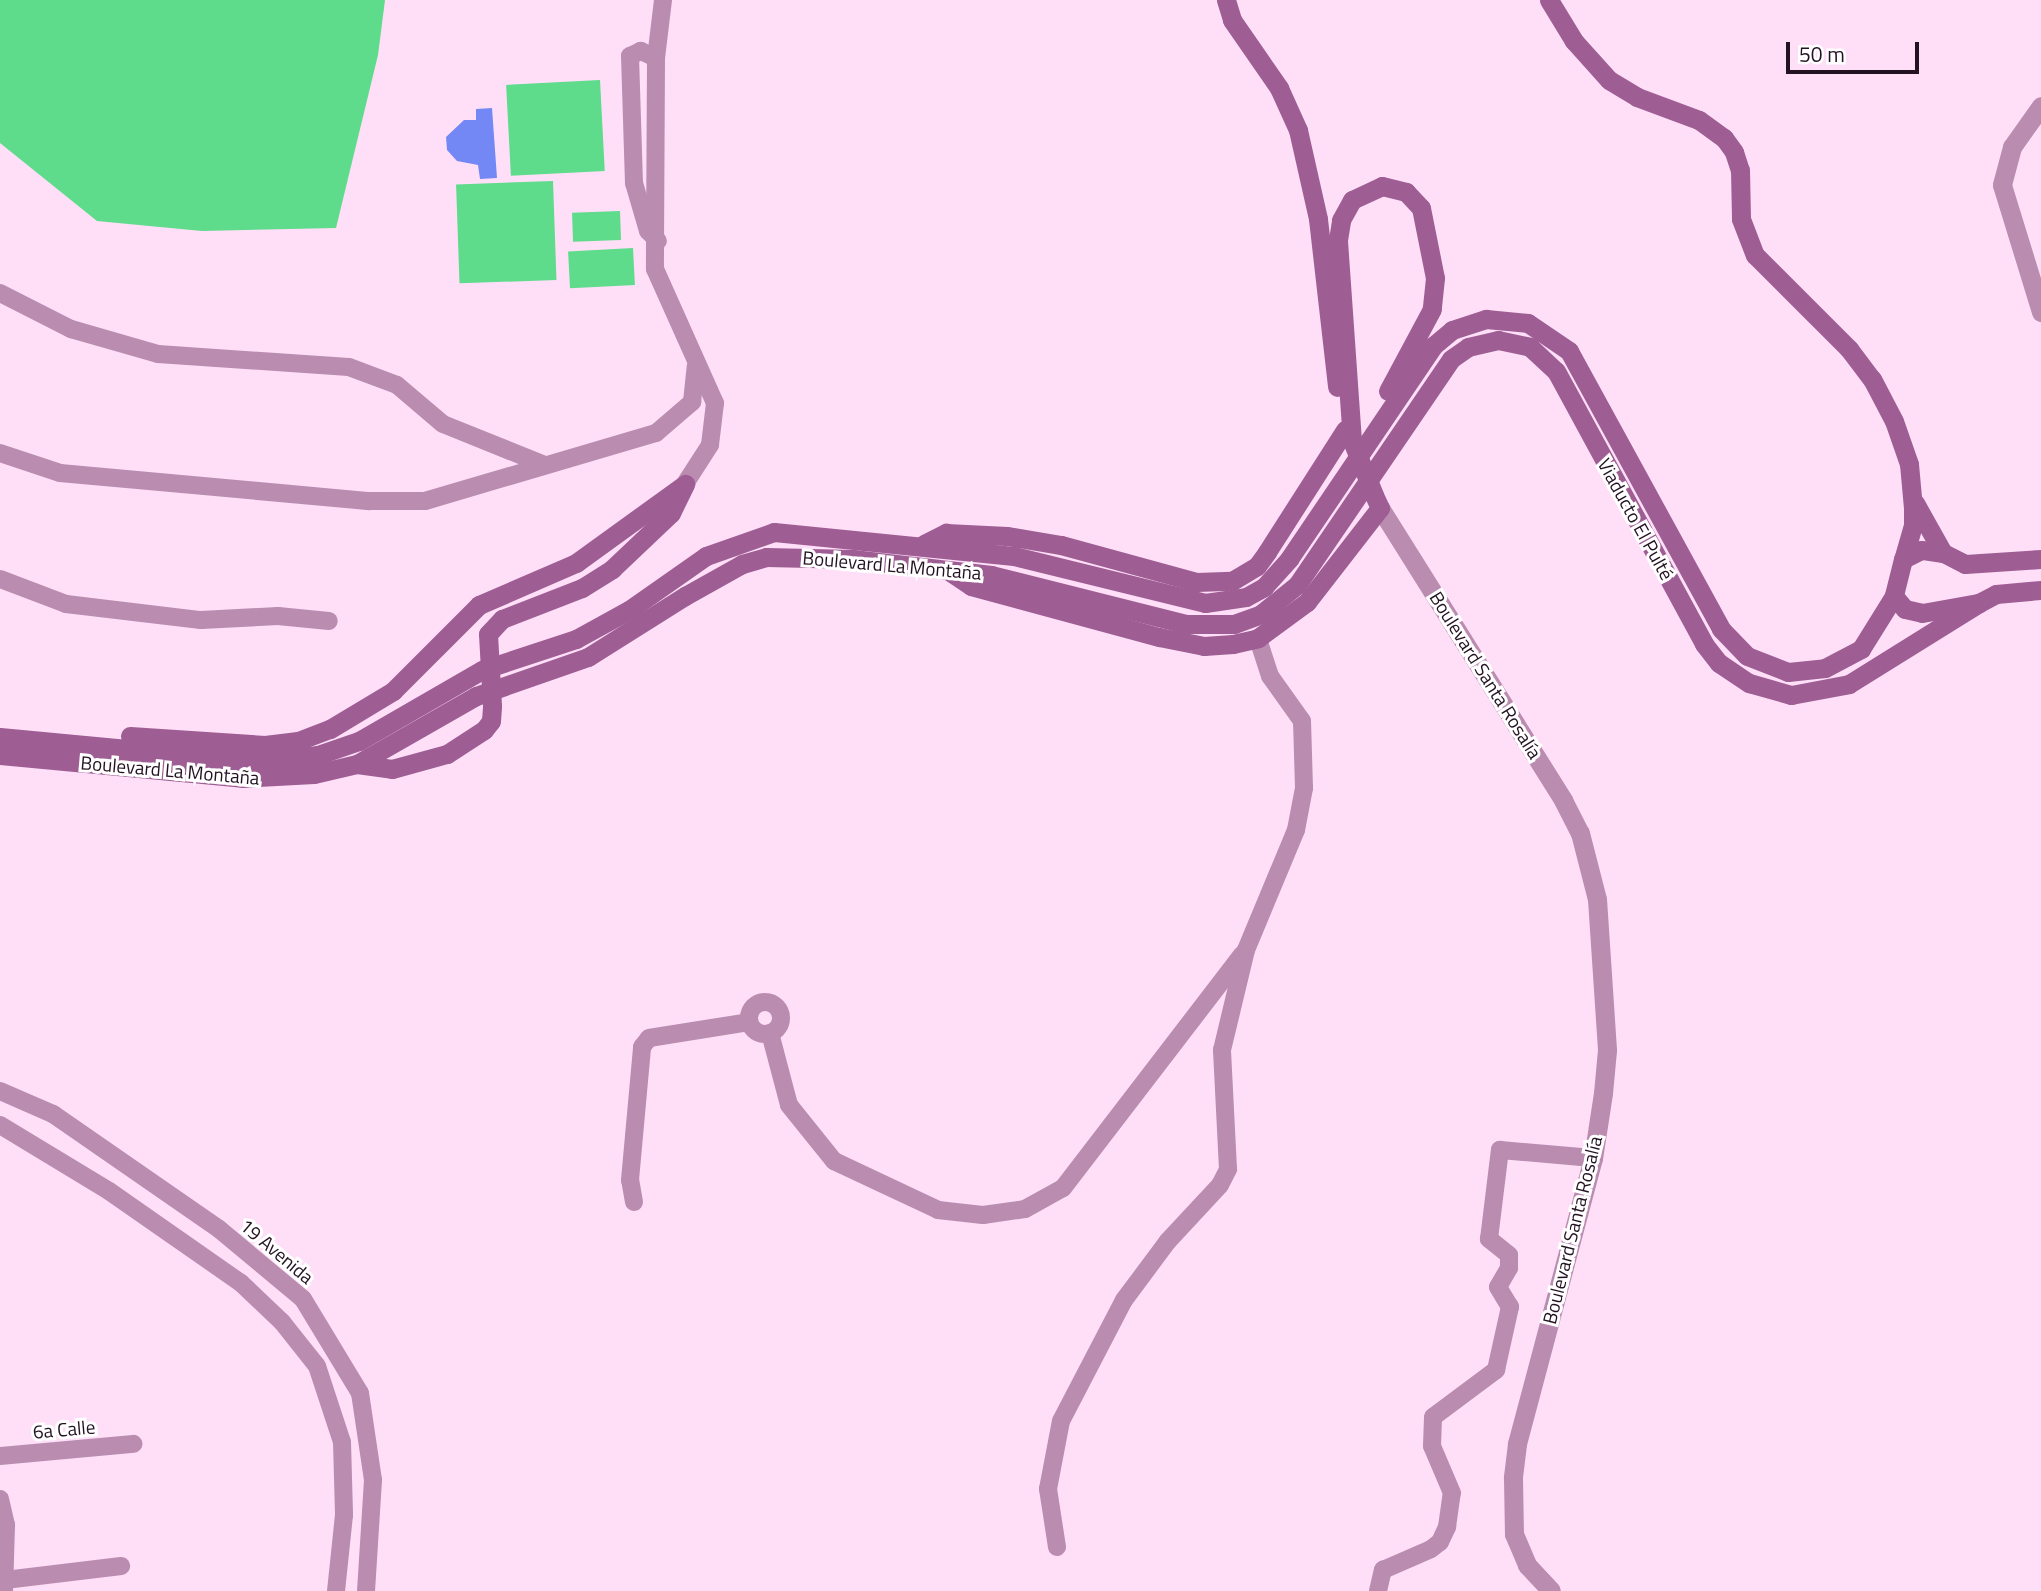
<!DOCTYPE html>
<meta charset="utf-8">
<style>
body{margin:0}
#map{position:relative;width:2041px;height:1591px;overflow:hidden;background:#fedff7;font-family:"Titillium Web",sans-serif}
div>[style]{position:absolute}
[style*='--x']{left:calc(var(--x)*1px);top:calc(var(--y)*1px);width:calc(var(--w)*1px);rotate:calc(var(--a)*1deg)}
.green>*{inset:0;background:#5edb8b;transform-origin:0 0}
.water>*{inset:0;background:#7388f4}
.minor>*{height:18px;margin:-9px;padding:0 9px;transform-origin:9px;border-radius:9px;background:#b98cb0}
.minor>.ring{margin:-9px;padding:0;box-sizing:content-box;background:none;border:18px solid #b98cb0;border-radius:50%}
.tertiary>*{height:19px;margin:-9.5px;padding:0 9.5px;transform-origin:9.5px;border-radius:9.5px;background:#b98cb0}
.secondary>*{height:19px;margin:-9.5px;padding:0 9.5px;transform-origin:9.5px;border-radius:9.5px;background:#9e5e94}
.secondary-bridge>*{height:19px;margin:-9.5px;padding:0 9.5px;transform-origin:9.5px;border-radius:9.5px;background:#9e5e94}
span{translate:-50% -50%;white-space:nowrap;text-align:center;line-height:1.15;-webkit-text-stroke:6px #fff;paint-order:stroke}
.street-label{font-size:19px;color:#231221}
.scale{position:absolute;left:1786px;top:42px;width:133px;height:32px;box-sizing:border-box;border:4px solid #231221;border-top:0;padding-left:9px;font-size:21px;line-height:24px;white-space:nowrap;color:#231221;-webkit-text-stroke:5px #fff;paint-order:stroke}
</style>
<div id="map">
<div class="green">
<div style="clip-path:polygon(0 0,385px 0,378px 55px,336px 228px,202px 231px,97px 221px,0 143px)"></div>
<div style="left:600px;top:80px;width:91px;height:94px;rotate:87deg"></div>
<div style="left:553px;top:181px;width:99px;height:97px;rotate:88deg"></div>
<div style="left:620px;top:211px;width:29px;height:48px;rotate:88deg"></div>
<div style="left:633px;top:248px;width:37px;height:65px;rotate:87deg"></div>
</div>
<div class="water">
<div style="clip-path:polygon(492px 108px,497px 178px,480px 179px,478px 165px,457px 161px,447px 150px,446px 137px,464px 120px,476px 120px,476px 109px)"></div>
</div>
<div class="minor">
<div style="--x:663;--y:0;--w:58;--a:96.9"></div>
<div style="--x:656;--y:58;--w:211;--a:90.3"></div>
<div style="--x:655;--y:269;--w:147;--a:65.9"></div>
<div style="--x:715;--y:403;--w:42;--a:96.8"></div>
<div style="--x:710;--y:445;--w:46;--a:122.7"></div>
<div style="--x:656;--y:58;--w:17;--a:-155"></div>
<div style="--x:641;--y:51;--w:12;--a:156"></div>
<div style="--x:630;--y:56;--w:127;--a:88.2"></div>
<div style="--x:634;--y:183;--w:50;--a:73.7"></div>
<div style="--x:648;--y:231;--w:14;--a:45"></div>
<div style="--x:0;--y:293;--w:80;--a:26.9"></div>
<div style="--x:71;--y:329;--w:91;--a:16"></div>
<div style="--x:158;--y:354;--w:191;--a:3.9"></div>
<div style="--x:349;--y:367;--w:51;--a:20.6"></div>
<div style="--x:397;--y:385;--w:60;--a:40.3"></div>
<div style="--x:443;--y:424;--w:110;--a:21.9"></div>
<div style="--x:0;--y:453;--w:63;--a:18.4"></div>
<div style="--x:60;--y:473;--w:311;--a:5.2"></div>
<div style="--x:370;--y:501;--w:55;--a:0"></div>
<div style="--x:425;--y:501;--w:241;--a:-16.4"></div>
<div style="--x:656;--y:433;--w:48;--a:-40.7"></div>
<div style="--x:692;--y:402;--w:36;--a:-84"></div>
<div style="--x:0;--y:579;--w:71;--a:20.7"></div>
<div style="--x:66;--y:604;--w:136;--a:6.8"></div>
<div style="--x:201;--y:620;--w:77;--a:-3"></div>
<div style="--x:278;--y:616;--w:51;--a:5.6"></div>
<div class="ring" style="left:749px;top:1002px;width:14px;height:14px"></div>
<div style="--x:770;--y:1033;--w:74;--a:75.2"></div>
<div style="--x:789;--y:1105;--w:72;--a:51.2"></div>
<div style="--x:834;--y:1161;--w:115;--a:25.2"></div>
<div style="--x:938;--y:1210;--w:45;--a:6.3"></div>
<div style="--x:983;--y:1215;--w:42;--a:-8.1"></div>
<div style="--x:1025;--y:1209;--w:43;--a:-28.9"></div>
<div style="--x:1063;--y:1188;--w:294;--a:-52.5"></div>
<div style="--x:0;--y:1091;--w:58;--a:23.5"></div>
<div style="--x:53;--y:1114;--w:202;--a:34.7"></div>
<div style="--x:219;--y:1229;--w:109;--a:39.8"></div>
<div style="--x:303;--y:1299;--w:110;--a:58.8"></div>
<div style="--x:360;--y:1393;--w:88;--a:81.5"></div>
<div style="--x:373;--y:1480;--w:111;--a:93.6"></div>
<div style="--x:0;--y:1125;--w:127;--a:31.2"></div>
<div style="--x:109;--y:1191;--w:161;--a:34.9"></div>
<div style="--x:241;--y:1283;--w:57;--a:43.6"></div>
<div style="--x:282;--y:1322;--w:56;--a:51.5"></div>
<div style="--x:317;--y:1366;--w:80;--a:71.8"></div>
<div style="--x:342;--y:1442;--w:73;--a:88.4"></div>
<div style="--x:344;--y:1515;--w:76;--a:96"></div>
<div style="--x:634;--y:1202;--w:22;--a:-100"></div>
<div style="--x:630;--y:1180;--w:134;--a:-84.8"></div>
<div style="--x:642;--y:1047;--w:11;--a:-52"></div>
<div style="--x:649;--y:1038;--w:101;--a:-9.1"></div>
<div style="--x:0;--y:1456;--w:134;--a:-5.2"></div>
<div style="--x:0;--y:1499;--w:27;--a:77"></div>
<div style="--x:6;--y:1525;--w:66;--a:91.7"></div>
<div style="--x:1057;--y:1547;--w:59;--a:-98.8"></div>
<div style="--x:1048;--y:1489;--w:69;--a:-79.2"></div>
<div style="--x:1061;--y:1421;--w:136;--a:-62.5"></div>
<div style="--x:1124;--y:1300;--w:74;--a:-53.3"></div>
<div style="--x:1168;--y:1241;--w:76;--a:-47.1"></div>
<div style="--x:1220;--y:1185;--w:18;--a:-63"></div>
<div style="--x:1228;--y:1169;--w:119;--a:-92.9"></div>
<div style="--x:1222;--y:1050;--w:103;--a:-76.5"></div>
<div style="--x:1246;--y:950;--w:130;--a:-67.4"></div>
<div style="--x:1296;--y:830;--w:43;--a:-79.2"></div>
<div style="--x:1304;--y:788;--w:67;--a:-91.7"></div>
<div style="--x:1302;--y:721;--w:55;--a:-125.4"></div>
<div style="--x:1270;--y:676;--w:40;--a:-108"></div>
<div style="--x:5;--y:1580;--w:117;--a:-6.9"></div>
<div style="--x:1378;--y:1591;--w:22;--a:-77"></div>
<div style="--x:1383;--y:1570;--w:52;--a:-23.6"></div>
<div style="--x:1431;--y:1549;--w:11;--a:-38"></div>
<div style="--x:1440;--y:1542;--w:17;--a:-65"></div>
<div style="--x:1447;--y:1527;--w:34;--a:-82"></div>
<div style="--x:1452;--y:1493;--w:51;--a:-113.1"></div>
<div style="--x:1432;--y:1446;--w:29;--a:-88"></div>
<div style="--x:1433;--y:1417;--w:79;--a:-36.7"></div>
<div style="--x:1496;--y:1370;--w:65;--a:-77.5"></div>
<div style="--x:1510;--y:1307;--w:23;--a:-121"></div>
<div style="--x:1498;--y:1287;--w:22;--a:-60"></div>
<div style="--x:1509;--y:1268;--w:13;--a:-90"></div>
<div style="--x:1509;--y:1255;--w:26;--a:-141"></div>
<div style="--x:1489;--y:1239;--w:90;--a:-83"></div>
<div style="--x:1500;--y:1150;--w:93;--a:4.9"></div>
</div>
<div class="tertiary">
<div style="--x:2041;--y:106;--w:50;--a:125.3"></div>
<div style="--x:2012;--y:147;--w:39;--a:105"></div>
<div style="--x:2002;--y:185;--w:133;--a:72.9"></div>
<div style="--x:1380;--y:508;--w:345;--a:57.9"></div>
<div style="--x:1563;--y:800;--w:37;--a:63"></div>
<div style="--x:1580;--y:833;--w:68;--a:75.6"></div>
<div style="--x:1597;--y:899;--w:151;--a:86.2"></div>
<div style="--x:1607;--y:1050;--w:43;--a:95.3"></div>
<div style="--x:1603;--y:1093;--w:66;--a:98.7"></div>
<div style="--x:1593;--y:1158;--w:296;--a:104.9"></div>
<div style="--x:1517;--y:1444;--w:34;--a:97"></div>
<div style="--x:1513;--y:1478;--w:56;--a:89"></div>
<div style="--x:1514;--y:1534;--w:34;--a:67"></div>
<div style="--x:1527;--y:1565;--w:35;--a:47"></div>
</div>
<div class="secondary">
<div style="--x:1226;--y:0;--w:21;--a:73"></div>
<div style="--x:1232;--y:20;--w:83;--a:55.3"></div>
<div style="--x:1279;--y:88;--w:46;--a:65.7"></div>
<div style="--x:1298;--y:130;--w:91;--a:77.3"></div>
<div style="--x:1318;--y:219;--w:169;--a:83.5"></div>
<div style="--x:1549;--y:0;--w:48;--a:58.6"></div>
<div style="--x:1574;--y:41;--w:52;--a:48.1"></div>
<div style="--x:1609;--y:80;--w:33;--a:31"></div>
<div style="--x:1637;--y:97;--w:66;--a:20.4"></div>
<div style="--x:1699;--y:120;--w:31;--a:36"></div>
<div style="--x:1724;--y:138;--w:17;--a:54"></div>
<div style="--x:1734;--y:152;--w:19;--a:72"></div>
<div style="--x:1740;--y:170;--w:49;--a:88.8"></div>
<div style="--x:1741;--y:219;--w:39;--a:69"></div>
<div style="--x:1755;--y:255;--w:133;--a:45"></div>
<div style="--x:1849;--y:349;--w:38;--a:53"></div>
<div style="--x:1872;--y:379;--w:47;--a:62.4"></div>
<div style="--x:1894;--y:421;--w:46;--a:70.8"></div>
<div style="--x:1909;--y:464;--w:44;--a:84.8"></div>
<div style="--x:1913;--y:508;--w:17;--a:90"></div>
<div style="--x:1913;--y:525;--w:35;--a:106"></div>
<div style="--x:1352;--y:441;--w:201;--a:-94"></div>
<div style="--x:1338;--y:240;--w:20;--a:-81"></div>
<div style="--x:1341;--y:220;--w:23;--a:-61"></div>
<div style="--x:1352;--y:200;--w:33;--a:-25"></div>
<div style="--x:1382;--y:186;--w:25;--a:14"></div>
<div style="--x:1406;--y:192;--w:22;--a:47"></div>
<div style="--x:1421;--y:208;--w:71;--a:78.7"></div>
<div style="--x:1435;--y:278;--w:31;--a:96"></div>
<div style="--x:1432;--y:309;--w:93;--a:118.2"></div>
<div style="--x:1915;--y:503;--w:57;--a:60.8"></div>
<div style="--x:924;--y:544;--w:25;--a:-27"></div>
<div style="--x:946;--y:533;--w:61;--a:2.8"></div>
<div style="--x:1007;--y:536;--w:55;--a:9.5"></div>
<div style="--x:1061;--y:545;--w:140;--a:15.3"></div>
<div style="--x:1196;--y:582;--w:36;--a:-2"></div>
<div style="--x:1232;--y:581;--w:29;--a:-31"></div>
<div style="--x:1257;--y:566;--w:17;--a:-54"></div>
<div style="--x:1267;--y:552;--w:145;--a:-57.4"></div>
<div style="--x:2041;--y:559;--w:76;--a:176.2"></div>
<div style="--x:1965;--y:564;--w:25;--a:-153"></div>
<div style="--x:1943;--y:553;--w:22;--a:-172"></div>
<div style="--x:1921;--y:550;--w:20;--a:153"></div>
<div style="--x:1903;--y:559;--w:38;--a:104"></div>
<div style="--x:1894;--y:596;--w:17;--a:50"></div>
<div style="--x:1905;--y:609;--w:17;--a:13"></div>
<div style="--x:1922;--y:613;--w:58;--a:-10"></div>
<div style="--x:1979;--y:603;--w:19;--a:-28"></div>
<div style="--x:1996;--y:594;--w:45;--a:-5.1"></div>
<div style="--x:949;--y:571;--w:27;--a:34"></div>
<div style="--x:971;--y:586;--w:195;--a:15.2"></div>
<div style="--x:1159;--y:637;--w:46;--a:11.3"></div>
<div style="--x:1204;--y:646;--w:29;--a:-4"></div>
<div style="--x:1233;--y:644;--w:26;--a:-13"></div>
<div style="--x:1258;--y:638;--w:61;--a:-36.3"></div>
<div style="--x:1307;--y:602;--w:119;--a:-52.2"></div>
<div style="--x:1380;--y:508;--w:14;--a:-115"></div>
<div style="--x:488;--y:634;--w:21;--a:-47"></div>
<div style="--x:502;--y:619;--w:86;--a:-21.2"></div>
<div style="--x:582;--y:588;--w:36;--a:-32"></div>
<div style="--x:612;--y:569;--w:81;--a:-43.5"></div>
<div style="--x:671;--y:513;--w:30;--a:-64"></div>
<div style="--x:130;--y:736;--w:135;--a:3.8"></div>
<div style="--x:265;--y:745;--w:33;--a:-7"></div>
<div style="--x:298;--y:741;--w:34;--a:-21"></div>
<div style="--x:330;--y:729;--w:74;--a:-31.1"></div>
<div style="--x:393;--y:691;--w:122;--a:-45"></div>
<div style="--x:479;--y:605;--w:106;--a:-23.4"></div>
<div style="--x:576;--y:563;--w:135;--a:-35.9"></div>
<div style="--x:0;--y:737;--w:265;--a:5.4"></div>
<div style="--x:264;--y:762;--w:54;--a:-7.4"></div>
<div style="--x:318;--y:755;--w:43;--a:-18.9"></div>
<div style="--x:359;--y:741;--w:142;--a:-30"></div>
<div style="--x:482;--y:670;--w:99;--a:-18.3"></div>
<div style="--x:576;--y:639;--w:60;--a:-28.7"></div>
<div style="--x:629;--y:610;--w:94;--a:-35"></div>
<div style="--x:706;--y:556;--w:72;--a:-19.4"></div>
<div style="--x:774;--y:532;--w:241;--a:5.7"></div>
<div style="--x:1014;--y:556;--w:197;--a:13.8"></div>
<div style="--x:1205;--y:603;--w:41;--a:-8.3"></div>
<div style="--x:1246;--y:597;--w:21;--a:-29"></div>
<div style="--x:1264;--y:587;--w:38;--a:-48"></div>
<div style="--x:1289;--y:559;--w:257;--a:-55.9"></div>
<div style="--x:1433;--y:346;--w:25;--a:-40"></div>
<div style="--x:1452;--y:330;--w:36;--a:-18"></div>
<div style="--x:1486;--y:319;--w:42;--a:5.4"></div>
<div style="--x:1528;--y:323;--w:50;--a:34.3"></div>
<div style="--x:1569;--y:351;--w:317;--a:61.3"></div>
<div style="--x:1721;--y:629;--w:37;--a:46"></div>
<div style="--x:1747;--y:656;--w:44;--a:21.3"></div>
<div style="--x:1788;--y:672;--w:37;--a:-6"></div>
<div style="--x:1825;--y:668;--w:41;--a:-27.8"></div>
<div style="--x:1861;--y:649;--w:62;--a:-58.1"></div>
<div style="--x:0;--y:755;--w:243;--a:5.4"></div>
<div style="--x:242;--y:778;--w:72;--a:-3.2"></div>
<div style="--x:314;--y:774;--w:44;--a:-13.1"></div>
<div style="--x:357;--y:764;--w:137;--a:-29.7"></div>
<div style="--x:476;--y:696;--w:119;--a:-19.2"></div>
<div style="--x:588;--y:657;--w:115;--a:-32.2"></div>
<div style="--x:685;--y:596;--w:65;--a:-29.3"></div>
<div style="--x:742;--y:564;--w:25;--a:-16"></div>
<div style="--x:766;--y:557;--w:87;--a:1.3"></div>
<div style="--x:853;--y:559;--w:139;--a:6.6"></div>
<div style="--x:991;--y:575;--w:201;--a:14.1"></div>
<div style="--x:1186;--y:624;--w:48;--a:0"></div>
<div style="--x:1234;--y:624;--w:29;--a:-20"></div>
<div style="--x:1261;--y:614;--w:46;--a:-38.9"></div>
<div style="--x:1297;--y:585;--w:273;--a:-55.7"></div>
<div style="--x:1451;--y:359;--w:21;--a:-35"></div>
<div style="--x:1468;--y:347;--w:31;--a:-13"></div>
<div style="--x:1498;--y:340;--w:33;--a:12"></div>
<div style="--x:1530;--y:347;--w:35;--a:43"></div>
<div style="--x:1556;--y:371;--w:311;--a:61.5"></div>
<div style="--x:1704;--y:644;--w:24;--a:52"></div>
<div style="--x:1719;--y:663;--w:36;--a:34"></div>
<div style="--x:1749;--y:683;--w:44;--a:15.9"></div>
<div style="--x:1791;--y:695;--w:59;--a:-10.7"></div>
<div style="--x:1849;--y:684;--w:153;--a:-31.9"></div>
<div style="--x:357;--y:764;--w:35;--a:8"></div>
<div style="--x:392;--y:769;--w:57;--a:-15.3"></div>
<div style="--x:447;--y:754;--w:44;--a:-33"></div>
<div style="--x:484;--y:730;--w:11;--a:-52"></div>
<div style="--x:491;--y:721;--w:15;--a:-86"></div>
</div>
<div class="secondary-bridge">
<div style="--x:1352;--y:441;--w:58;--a:67.8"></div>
<div style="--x:488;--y:634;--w:72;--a:86.8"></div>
</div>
<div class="street-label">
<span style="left:1636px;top:519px;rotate:61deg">Viaducto El Pulté</span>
<span style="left:892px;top:565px;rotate:5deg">Boulevard La Montaña</span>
<span style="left:1486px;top:675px;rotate:58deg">Boulevard Santa Rosalía</span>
<span style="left:170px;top:770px;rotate:5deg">Boulevard La Montaña</span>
<span style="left:1572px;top:1230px;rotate:-76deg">Boulevard Santa Rosalía</span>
<span style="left:277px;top:1251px;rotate:40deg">19 Avenida</span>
<span style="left:64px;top:1429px;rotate:-5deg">6a Calle</span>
</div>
<div class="scale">50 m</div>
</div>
